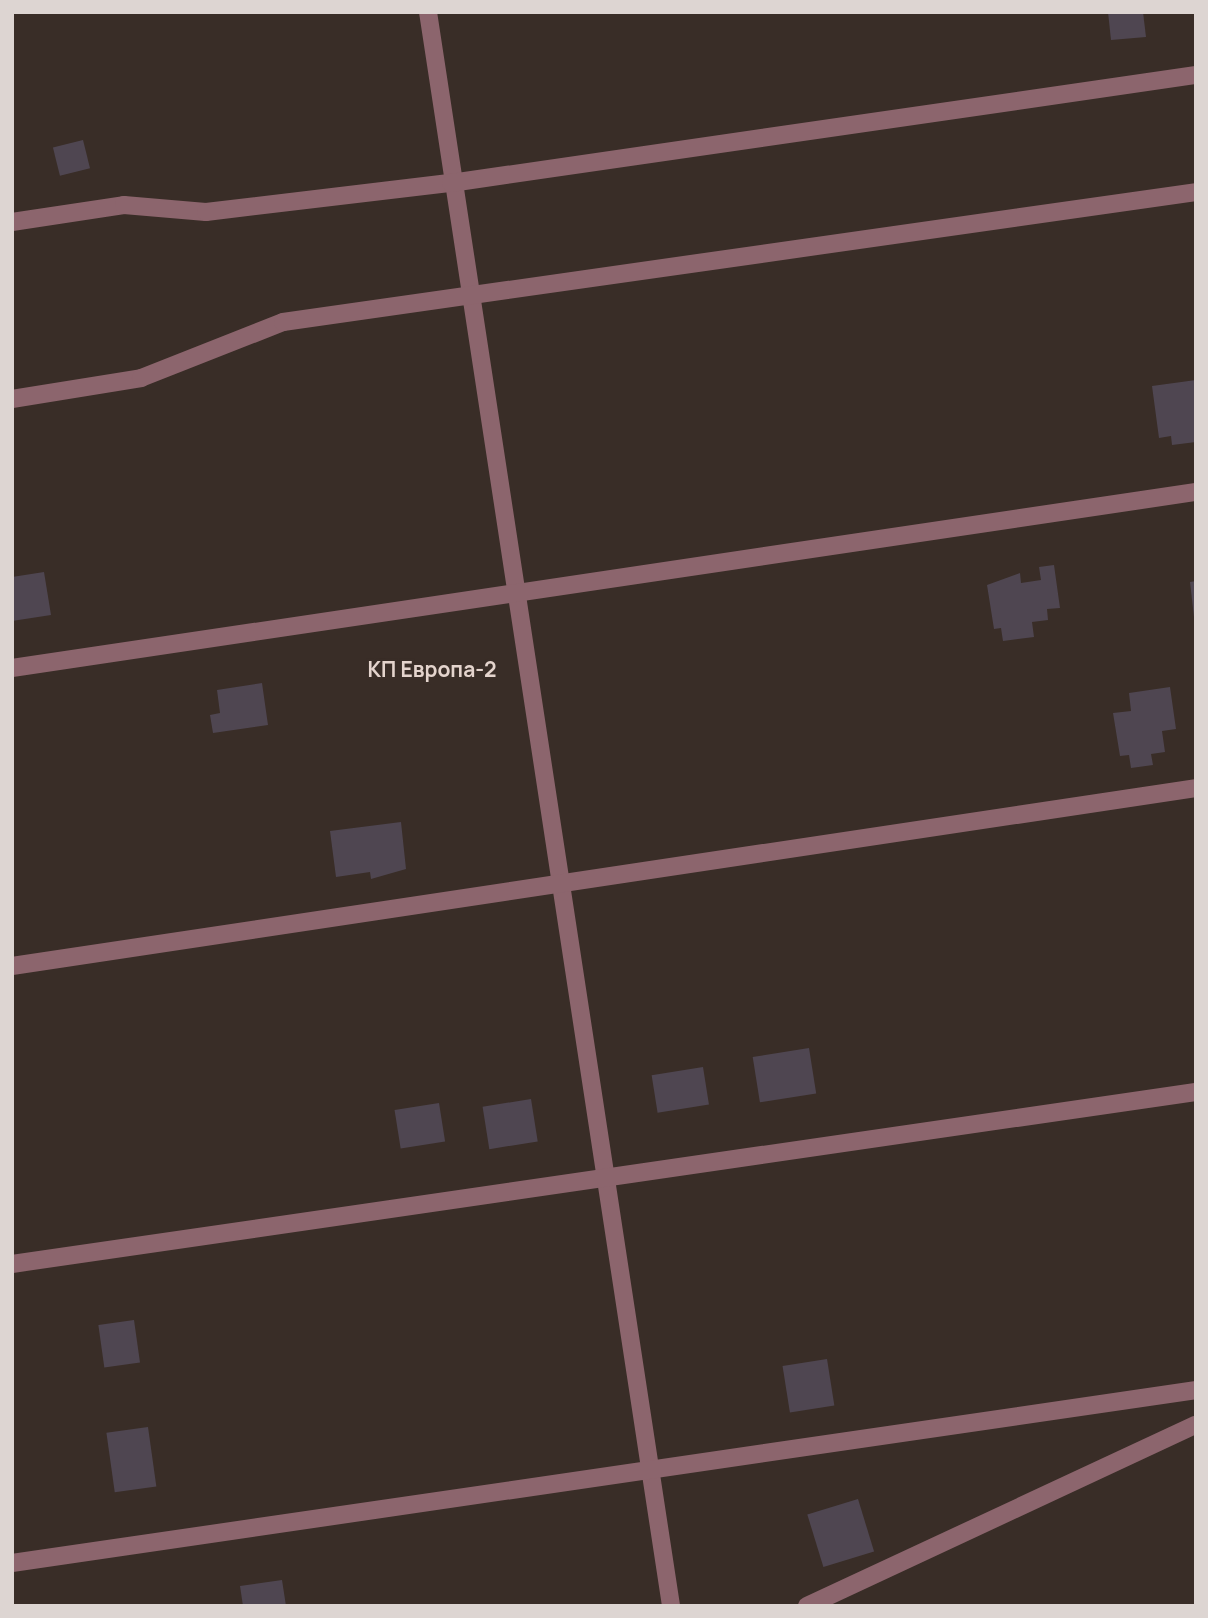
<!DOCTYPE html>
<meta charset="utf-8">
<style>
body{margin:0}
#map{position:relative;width:1208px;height:1618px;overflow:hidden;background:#392d27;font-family:Manrope,sans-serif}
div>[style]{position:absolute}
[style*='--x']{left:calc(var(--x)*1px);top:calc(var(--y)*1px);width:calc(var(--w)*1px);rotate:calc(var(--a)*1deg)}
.building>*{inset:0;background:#4f4651;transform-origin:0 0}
.minor>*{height:18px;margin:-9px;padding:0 9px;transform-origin:9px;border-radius:9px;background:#8c656d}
span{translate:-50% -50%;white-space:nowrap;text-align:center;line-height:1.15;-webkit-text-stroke:5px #392d27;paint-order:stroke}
.neighbourhood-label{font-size:21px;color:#e4d4cd;font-weight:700}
.frame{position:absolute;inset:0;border:14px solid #ddd5d2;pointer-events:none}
</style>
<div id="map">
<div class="building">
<div style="clip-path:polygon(1108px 12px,1143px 12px,1146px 37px,1111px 40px)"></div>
<div style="left:83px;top:140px;width:29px;height:31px;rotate:76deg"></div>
<div style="clip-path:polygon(1196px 380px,1196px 442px,1172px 445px,1171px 436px,1159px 438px,1152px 386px)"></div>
<div style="clip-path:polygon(1054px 565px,1060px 608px,1047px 609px,1048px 620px,1032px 622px,1034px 637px,1003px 641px,1001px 628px,994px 629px,987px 585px,1020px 573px,1021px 583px,1041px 580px,1039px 567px)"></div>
<div style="clip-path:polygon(44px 572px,51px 615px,12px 621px,12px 577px)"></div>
<div style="clip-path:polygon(1196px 581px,1196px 617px,1194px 617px,1190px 582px)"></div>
<div style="clip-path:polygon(262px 683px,268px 725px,213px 733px,210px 715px,220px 713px,217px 690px)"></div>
<div style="clip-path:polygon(1170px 687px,1176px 729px,1162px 731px,1165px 752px,1151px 754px,1153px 765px,1131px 768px,1129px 755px,1120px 756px,1113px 713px,1131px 711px,1129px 693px)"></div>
<div style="clip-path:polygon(401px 822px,406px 869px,371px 879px,370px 872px,336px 877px,330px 831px)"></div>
<div style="left:809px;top:1048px;width:46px;height:57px;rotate:81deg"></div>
<div style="left:703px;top:1067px;width:38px;height:52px;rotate:81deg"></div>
<div style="left:531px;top:1099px;width:43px;height:49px;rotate:81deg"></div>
<div style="left:439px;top:1103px;width:39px;height:45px;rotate:81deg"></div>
<div style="left:134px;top:1320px;width:43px;height:36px;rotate:82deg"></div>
<div style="left:827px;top:1359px;width:47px;height:45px;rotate:81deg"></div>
<div style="left:148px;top:1427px;width:60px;height:42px;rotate:82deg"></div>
<div style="left:858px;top:1499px;width:55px;height:53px;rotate:73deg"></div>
<div style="clip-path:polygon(282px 1580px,286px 1606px,243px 1606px,240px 1586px)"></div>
</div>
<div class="minor">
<div style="--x:428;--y:12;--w:1612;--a:81.33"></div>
<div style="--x:12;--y:222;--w:113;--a:-8.6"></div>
<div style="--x:124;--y:205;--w:82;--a:4.9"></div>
<div style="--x:206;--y:212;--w:247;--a:-6.8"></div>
<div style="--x:451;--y:183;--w:753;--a:-8.25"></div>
<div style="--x:12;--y:399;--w:131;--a:-9.2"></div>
<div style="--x:141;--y:378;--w:153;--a:-21.5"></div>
<div style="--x:283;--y:322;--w:922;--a:-8.1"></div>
<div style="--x:12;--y:668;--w:1197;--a:-8.46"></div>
<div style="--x:12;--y:966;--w:1197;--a:-8.55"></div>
<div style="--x:12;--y:1264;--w:1196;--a:-8.27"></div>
<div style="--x:12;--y:1563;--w:1197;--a:-8.31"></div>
<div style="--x:807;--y:1606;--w:429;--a:-25"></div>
</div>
<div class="neighbourhood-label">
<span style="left:432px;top:669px">КП Европа-2</span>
</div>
<div class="frame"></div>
</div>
